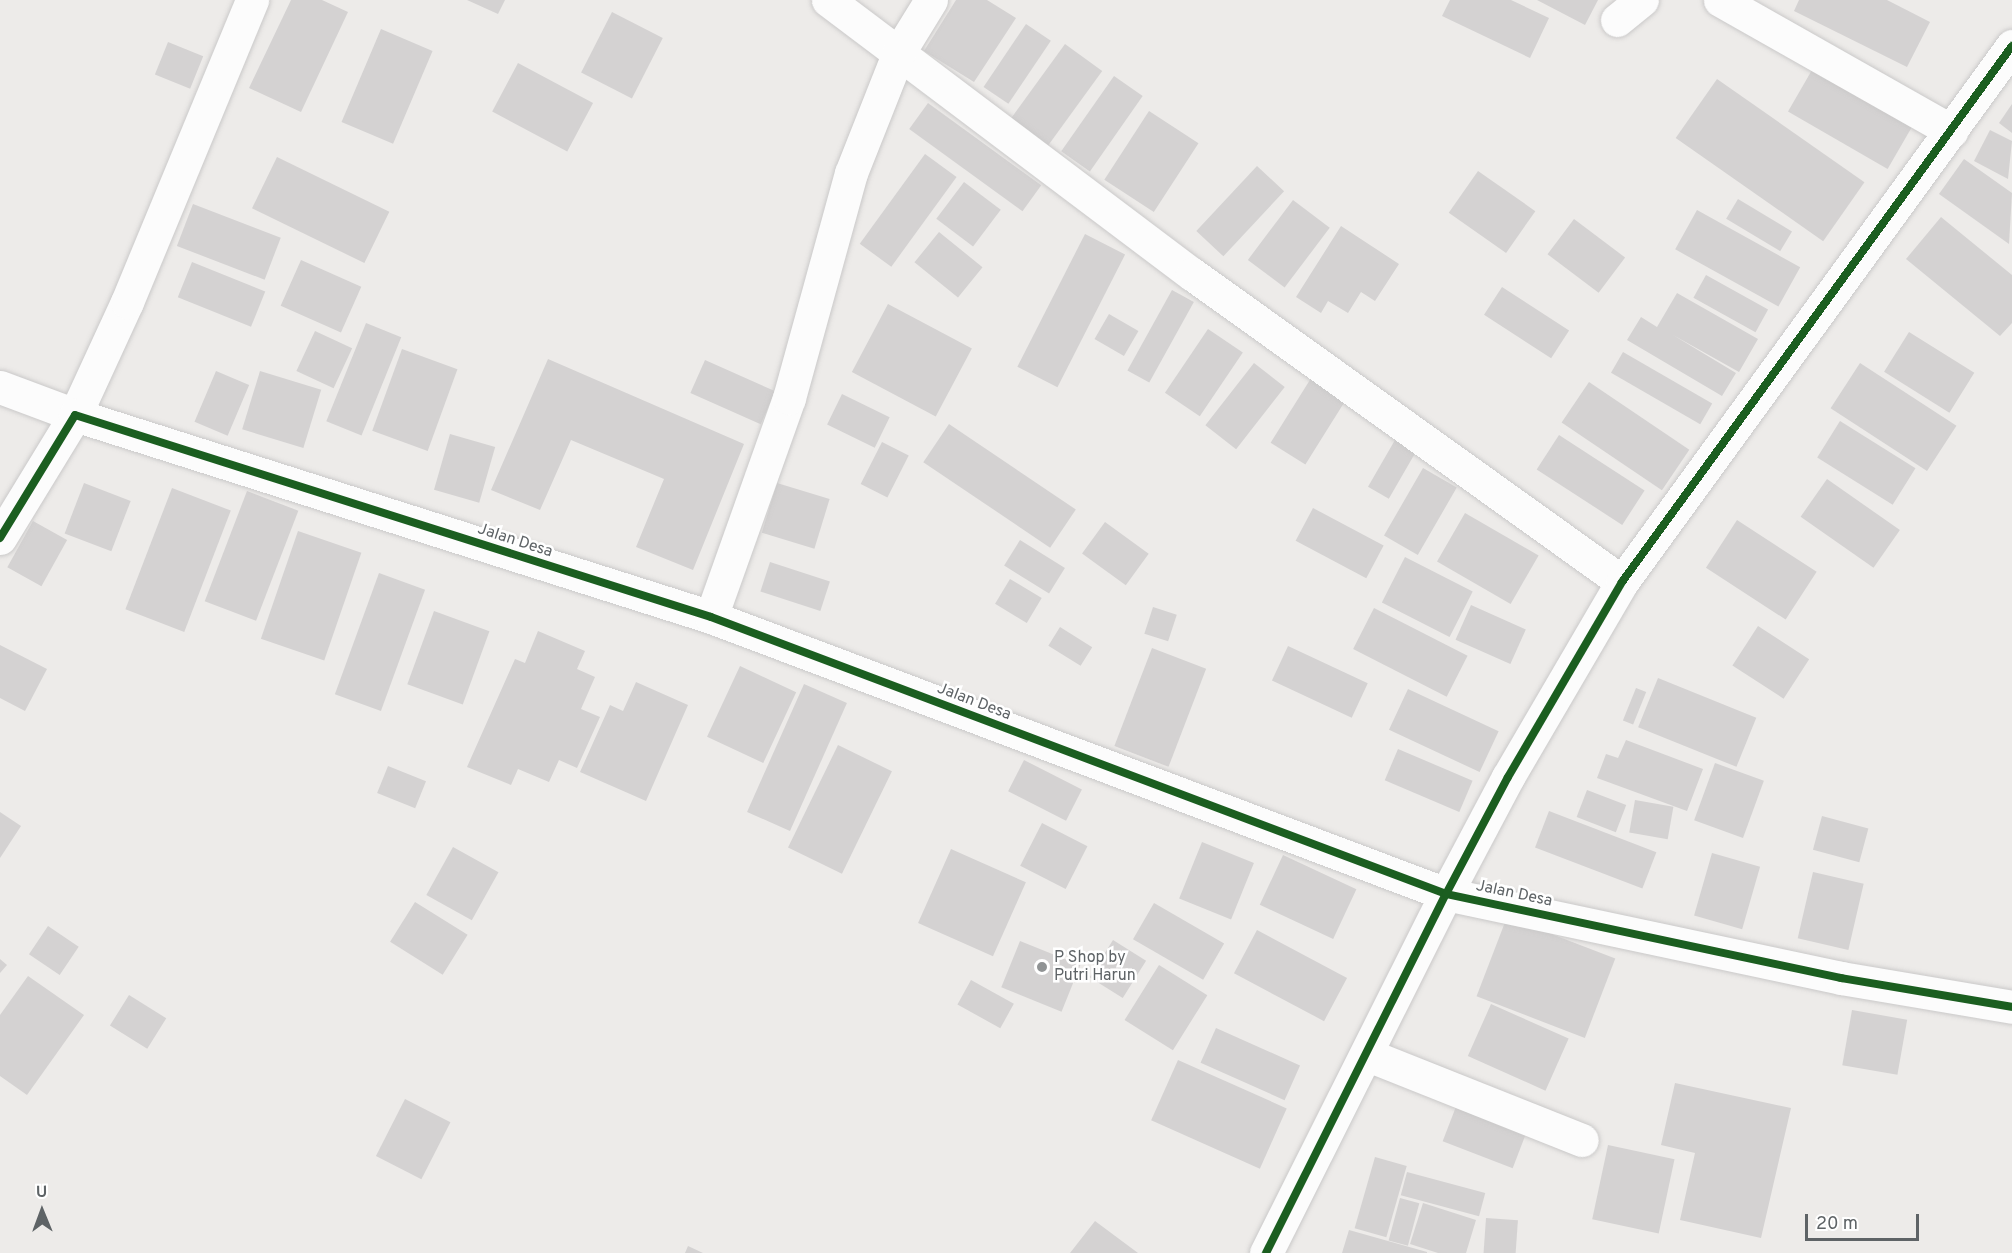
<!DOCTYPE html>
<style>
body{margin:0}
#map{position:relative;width:2012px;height:1253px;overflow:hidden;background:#edebe9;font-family:Overpass,sans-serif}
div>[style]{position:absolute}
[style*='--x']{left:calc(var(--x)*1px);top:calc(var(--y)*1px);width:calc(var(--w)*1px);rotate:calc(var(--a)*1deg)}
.building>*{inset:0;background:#d4d2d2;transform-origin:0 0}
.roads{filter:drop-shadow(0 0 2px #cac9c9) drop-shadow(0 0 2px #cac9c9)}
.street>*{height:33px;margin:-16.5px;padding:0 16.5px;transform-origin:16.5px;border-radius:16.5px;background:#fcfcfc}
.cycleway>*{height:8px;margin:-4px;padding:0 4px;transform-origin:4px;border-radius:4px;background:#1b5e20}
.dots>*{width:16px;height:16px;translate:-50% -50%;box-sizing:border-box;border:3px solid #fff;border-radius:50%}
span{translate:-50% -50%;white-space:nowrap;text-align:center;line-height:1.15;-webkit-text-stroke:5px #fff;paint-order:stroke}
.street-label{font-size:16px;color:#5e6366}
.poi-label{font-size:16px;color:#5e6366}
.left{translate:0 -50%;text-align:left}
.north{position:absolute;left:12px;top:1181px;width:60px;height:60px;-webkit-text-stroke:4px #fff;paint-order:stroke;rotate:359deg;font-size:16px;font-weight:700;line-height:24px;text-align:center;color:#5e6366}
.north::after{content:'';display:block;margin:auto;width:21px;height:27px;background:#5e6366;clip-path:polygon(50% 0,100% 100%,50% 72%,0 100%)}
.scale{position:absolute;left:1805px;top:1214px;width:114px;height:27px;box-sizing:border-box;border:3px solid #5e6366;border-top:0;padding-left:8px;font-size:18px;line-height:21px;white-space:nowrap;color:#5e6366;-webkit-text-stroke:4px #fff;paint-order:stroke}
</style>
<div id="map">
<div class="building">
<div style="clip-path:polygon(291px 0,322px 0,348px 12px,301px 112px,249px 88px)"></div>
<div style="clip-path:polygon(467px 0,505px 0,498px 14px)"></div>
<div style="clip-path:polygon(956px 0,987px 0,1016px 18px,974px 82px,924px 51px)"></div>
<div style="clip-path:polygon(1450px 0,1511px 0,1549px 18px,1530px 58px,1442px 16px)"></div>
<div style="clip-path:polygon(1537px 0,1598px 0,1585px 25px)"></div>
<div style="clip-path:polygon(1799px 0,1887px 0,1930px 22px,1907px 67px,1794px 11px)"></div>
<div style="left:612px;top:12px;width:57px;height:68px;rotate:27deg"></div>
<div style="left:1026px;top:24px;width:30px;height:76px;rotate:34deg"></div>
<div style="left:381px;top:29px;width:56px;height:101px;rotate:23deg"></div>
<div style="left:168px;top:42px;width:38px;height:35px;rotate:22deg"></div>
<div style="left:1065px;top:44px;width:46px;height:97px;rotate:36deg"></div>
<div style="left:518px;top:63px;width:85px;height:55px;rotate:28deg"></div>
<div style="left:1812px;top:70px;width:115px;height:48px;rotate:30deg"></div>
<div style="left:1114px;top:76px;width:35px;height:92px;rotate:35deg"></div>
<div style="left:1717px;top:79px;width:180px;height:72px;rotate:35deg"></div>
<div style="left:928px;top:103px;width:140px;height:32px;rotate:36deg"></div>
<div style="clip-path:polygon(2012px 104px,2012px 133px,1999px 123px)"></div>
<div style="left:1149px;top:111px;width:59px;height:82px;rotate:33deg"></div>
<div style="clip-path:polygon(1990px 130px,2012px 141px,2008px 179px,1974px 161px)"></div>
<div style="left:925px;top:154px;width:39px;height:111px;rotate:36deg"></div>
<div style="left:277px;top:157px;width:125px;height:57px;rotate:26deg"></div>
<div style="clip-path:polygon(1964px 159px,2012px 193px,2009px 244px,1939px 194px)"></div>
<div style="left:1257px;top:166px;width:37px;height:89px;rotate:43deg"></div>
<div style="left:1478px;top:171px;width:70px;height:51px;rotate:35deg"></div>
<div style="left:964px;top:182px;width:46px;height:46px;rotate:37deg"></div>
<div style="left:1738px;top:199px;width:63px;height:23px;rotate:31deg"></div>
<div style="left:1293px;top:200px;width:46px;height:75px;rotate:37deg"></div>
<div style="left:193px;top:204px;width:94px;height:45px;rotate:21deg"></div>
<div style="left:1697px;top:210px;width:118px;height:45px;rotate:29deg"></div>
<div style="clip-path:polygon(1941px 217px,2012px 275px,2012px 323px,2000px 336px,1906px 259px)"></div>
<div style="left:1574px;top:219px;width:64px;height:44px;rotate:37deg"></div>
<div style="clip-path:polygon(1341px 226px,1399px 264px,1375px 301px,1361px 292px,1348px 313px,1328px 301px,1321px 313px,1296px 297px)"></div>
<div style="left:939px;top:232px;width:56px;height:39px;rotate:39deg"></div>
<div style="left:1085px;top:234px;width:45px;height:149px;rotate:27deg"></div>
<div style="left:301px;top:260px;width:66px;height:50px;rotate:24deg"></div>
<div style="left:192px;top:262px;width:79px;height:38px;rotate:22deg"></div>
<div style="left:1706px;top:275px;width:71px;height:26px;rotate:29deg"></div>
<div style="left:1502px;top:287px;width:80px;height:33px;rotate:33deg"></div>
<div style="left:1172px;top:290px;width:25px;height:92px;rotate:29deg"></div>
<div style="clip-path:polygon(1677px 293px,1758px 339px,1739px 372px,1673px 335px,1736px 373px,1722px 396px,1627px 340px,1641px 317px,1657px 327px)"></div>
<div style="left:888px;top:304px;width:95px;height:77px;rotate:28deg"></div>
<div style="left:1109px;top:314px;width:34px;height:29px;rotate:30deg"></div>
<div style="left:366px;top:323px;width:38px;height:106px;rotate:22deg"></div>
<div style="left:1208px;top:329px;width:42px;height:77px;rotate:34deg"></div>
<div style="left:315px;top:331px;width:41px;height:44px;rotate:25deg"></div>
<div style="left:1909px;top:332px;width:77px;height:47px;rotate:32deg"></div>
<div style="left:402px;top:349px;width:59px;height:87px;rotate:20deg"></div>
<div style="left:1623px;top:352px;width:103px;height:24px;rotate:30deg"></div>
<div style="clip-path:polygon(548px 359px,744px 444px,693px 570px,636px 547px,664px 479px,571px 440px,540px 510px,491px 490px)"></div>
<div style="left:705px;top:360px;width:77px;height:36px;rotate:24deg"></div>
<div style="left:1254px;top:363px;width:39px;height:79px;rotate:38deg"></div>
<div style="left:1860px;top:363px;width:115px;height:54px;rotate:33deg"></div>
<div style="left:216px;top:371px;width:36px;height:55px;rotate:23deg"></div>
<div style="left:260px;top:371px;width:64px;height:61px;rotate:17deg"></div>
<div style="left:1313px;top:375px;width:41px;height:80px;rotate:32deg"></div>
<div style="left:1589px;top:382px;width:121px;height:49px;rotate:34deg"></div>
<div style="left:842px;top:394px;width:53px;height:34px;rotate:26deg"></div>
<div style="left:1840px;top:421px;width:89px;height:43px;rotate:32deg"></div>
<div style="left:949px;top:424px;width:153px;height:46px;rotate:34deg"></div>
<div style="left:450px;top:434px;width:47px;height:58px;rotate:16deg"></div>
<div style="left:1559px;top:435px;width:102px;height:41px;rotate:33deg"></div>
<div style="left:1395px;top:440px;width:24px;height:54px;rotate:30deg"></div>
<div style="left:882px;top:442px;width:30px;height:47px;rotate:27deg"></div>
<div style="left:1423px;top:468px;width:39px;height:78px;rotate:30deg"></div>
<div style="left:1827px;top:479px;width:89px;height:46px;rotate:35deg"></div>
<div style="left:84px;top:483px;width:50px;height:54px;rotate:21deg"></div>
<div style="left:777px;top:483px;width:55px;height:52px;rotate:17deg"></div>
<div style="left:172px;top:488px;width:63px;height:130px;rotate:21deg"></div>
<div style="left:247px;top:491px;width:55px;height:118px;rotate:21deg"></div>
<div style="left:1313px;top:508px;width:80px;height:37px;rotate:28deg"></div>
<div style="left:1465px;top:513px;width:85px;height:56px;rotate:30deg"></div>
<div style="left:1737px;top:520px;width:95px;height:57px;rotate:33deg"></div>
<div style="left:33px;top:521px;width:39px;height:53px;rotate:29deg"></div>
<div style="left:1105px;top:522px;width:54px;height:39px;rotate:36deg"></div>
<div style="left:298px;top:531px;width:67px;height:114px;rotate:19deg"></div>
<div style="left:1020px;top:540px;width:53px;height:30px;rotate:32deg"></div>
<div style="left:1405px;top:557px;width:76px;height:51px;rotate:27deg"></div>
<div style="left:770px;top:562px;width:63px;height:31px;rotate:18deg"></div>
<div style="left:379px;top:573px;width:49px;height:129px;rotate:20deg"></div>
<div style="left:1010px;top:579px;width:37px;height:29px;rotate:31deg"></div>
<div style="left:1471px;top:605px;width:60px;height:38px;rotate:24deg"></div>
<div style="left:1153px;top:607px;width:25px;height:28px;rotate:18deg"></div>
<div style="left:1374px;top:608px;width:105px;height:46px;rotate:27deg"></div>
<div style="left:434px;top:611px;width:59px;height:78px;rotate:20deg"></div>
<div style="left:1758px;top:626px;width:61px;height:47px;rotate:33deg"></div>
<div style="left:1060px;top:627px;width:38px;height:22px;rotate:32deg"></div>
<div style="clip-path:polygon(538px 631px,585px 651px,577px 669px,595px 677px,581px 709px,600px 717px,577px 768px,559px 760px,549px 782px,518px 769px,511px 785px,467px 767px,515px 659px,525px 663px)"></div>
<div style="clip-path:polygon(0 645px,47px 669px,25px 711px,0 698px)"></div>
<div style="left:1288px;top:646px;width:88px;height:38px;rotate:25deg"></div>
<div style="left:1152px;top:648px;width:58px;height:105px;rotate:21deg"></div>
<div style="left:740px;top:666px;width:62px;height:78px;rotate:25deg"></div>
<div style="left:1658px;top:678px;width:106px;height:53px;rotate:22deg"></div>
<div style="clip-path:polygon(636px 682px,688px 705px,646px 801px,580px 772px,610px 705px,623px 711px)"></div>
<div style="left:804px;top:684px;width:47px;height:140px;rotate:24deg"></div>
<div style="left:1636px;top:688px;width:11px;height:35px;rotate:22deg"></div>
<div style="left:1408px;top:689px;width:100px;height:45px;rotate:25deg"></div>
<div style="clip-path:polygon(1626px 740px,1703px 769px,1687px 811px,1597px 778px,1606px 754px,1618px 758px)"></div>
<div style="left:838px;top:745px;width:60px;height:114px;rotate:26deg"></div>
<div style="left:1398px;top:749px;width:81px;height:34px;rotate:23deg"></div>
<div style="left:1024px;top:760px;width:65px;height:35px;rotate:27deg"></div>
<div style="left:1715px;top:763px;width:52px;height:61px;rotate:20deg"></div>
<div style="left:388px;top:766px;width:41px;height:29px;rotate:22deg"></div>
<div style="left:1587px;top:790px;width:42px;height:29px;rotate:21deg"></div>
<div style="left:1635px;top:800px;width:39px;height:33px;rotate:10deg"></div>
<div style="left:1549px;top:811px;width:115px;height:39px;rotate:21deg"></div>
<div style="clip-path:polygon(0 812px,21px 826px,0 858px)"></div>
<div style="left:1822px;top:816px;width:48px;height:35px;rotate:15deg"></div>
<div style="left:1042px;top:823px;width:51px;height:48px;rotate:27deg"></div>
<div style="left:1202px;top:842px;width:56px;height:61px;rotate:22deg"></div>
<div style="left:453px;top:847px;width:52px;height:55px;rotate:29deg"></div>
<div style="left:951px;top:849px;width:82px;height:81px;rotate:24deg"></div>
<div style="left:1712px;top:853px;width:50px;height:65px;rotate:16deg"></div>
<div style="left:1283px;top:855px;width:81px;height:55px;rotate:25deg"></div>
<div style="left:1813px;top:872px;width:52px;height:68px;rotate:13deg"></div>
<div style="left:415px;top:902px;width:62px;height:47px;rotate:32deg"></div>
<div style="left:1154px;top:903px;width:81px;height:42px;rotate:30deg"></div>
<div style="left:1507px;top:917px;width:116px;height:85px;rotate:21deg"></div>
<div style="left:48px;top:926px;width:37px;height:34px;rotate:34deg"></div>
<div style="left:1257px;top:930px;width:102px;height:49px;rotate:28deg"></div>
<div style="left:1113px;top:940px;width:39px;height:44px;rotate:32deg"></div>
<div style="left:1020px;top:941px;width:65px;height:50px;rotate:22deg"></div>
<div style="clip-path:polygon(0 959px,7px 965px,0 973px)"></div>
<div style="left:1159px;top:965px;width:57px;height:65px;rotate:32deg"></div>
<div style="clip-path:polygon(28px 976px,84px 1015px,27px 1095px,0 1076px,0 1015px)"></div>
<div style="left:971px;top:980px;width:49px;height:28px;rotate:29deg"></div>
<div style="left:129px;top:995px;width:44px;height:36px;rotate:32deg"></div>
<div style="left:1491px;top:1004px;width:85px;height:57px;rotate:24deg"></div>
<div style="left:1852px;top:1010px;width:56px;height:56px;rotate:10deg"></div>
<div style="left:1216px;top:1028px;width:92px;height:38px;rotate:24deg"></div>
<div style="left:1178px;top:1060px;width:119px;height:66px;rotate:24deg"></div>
<div style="clip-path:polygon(1675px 1083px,1791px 1108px,1761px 1238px,1680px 1220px,1695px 1153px,1661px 1145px)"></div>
<div style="left:405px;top:1099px;width:51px;height:64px;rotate:27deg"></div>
<div style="left:1457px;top:1104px;width:75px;height:40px;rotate:21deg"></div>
<div style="left:1608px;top:1145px;width:68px;height:76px;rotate:12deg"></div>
<div style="left:1375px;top:1157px;width:33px;height:74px;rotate:16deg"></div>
<div style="left:1407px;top:1172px;width:81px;height:24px;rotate:15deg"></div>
<div style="left:1400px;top:1198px;width:20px;height:44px;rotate:15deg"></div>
<div style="clip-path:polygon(1423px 1203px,1476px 1220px,1466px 1253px,1438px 1253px,1410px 1244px)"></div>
<div style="left:1486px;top:1218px;width:32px;height:35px;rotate:4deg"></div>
<div style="clip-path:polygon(1095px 1221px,1138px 1253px,1070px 1253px)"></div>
<div style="clip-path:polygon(1349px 1230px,1427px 1252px,1427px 1253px,1342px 1253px)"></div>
<div style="clip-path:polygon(688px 1246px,703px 1253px,685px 1253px)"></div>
</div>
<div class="roads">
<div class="street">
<div style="--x:828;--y:0;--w:456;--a:37"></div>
<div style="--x:1192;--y:274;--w:529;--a:35.61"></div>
<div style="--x:1720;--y:0;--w:266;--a:29.5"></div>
<div style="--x:1617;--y:20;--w:32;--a:-39"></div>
<div style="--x:0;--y:387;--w:80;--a:20.5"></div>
<div style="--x:75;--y:415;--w:124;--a:-65.3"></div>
<div style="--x:127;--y:302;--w:327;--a:-67.5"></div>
<div style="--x:0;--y:538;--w:144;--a:-58.6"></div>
<div style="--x:75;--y:415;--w:667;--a:17.62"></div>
<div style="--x:711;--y:617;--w:785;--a:20.65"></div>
<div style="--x:1446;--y:894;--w:404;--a:12"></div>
<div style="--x:1841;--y:978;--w:173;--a:9.6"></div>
<div style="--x:711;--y:617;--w:232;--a:-70.4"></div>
<div style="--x:789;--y:398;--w:233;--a:-74.6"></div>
<div style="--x:851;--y:173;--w:130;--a:-68.4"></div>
<div style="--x:899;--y:52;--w:61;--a:-58.4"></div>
<div style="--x:1368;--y:1055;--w:230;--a:21.7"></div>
<div style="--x:1266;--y:1253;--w:402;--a:-63.4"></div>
<div style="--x:1446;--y:894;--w:132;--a:-62.1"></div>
<div style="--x:1508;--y:777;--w:226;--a:-59.7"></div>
<div style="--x:1622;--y:582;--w:663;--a:-53.96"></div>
</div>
</div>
<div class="cycleway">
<div style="--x:0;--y:538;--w:144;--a:-58.6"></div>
<div style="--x:75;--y:415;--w:667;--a:17.62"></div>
<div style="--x:711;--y:617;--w:785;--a:20.65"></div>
<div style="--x:1446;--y:894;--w:404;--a:12"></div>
<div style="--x:1841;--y:978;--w:173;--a:9.6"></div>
<div style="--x:1266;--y:1253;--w:402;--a:-63.4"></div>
<div style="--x:1446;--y:894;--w:132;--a:-62.1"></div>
<div style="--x:1508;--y:777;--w:226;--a:-59.7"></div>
<div style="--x:1622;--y:582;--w:663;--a:-53.96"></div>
</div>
<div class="dots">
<div style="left:1042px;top:967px;background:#909394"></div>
</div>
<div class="street-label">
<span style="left:515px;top:541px;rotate:18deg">Jalan Desa</span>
<span style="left:974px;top:702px;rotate:21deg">Jalan Desa</span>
<span style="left:1514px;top:894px;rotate:12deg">Jalan Desa</span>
</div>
<div class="poi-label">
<span class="left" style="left:1054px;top:967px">P Shop by<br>Putri Harun</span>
</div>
<div class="north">U</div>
<div class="scale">20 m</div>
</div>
